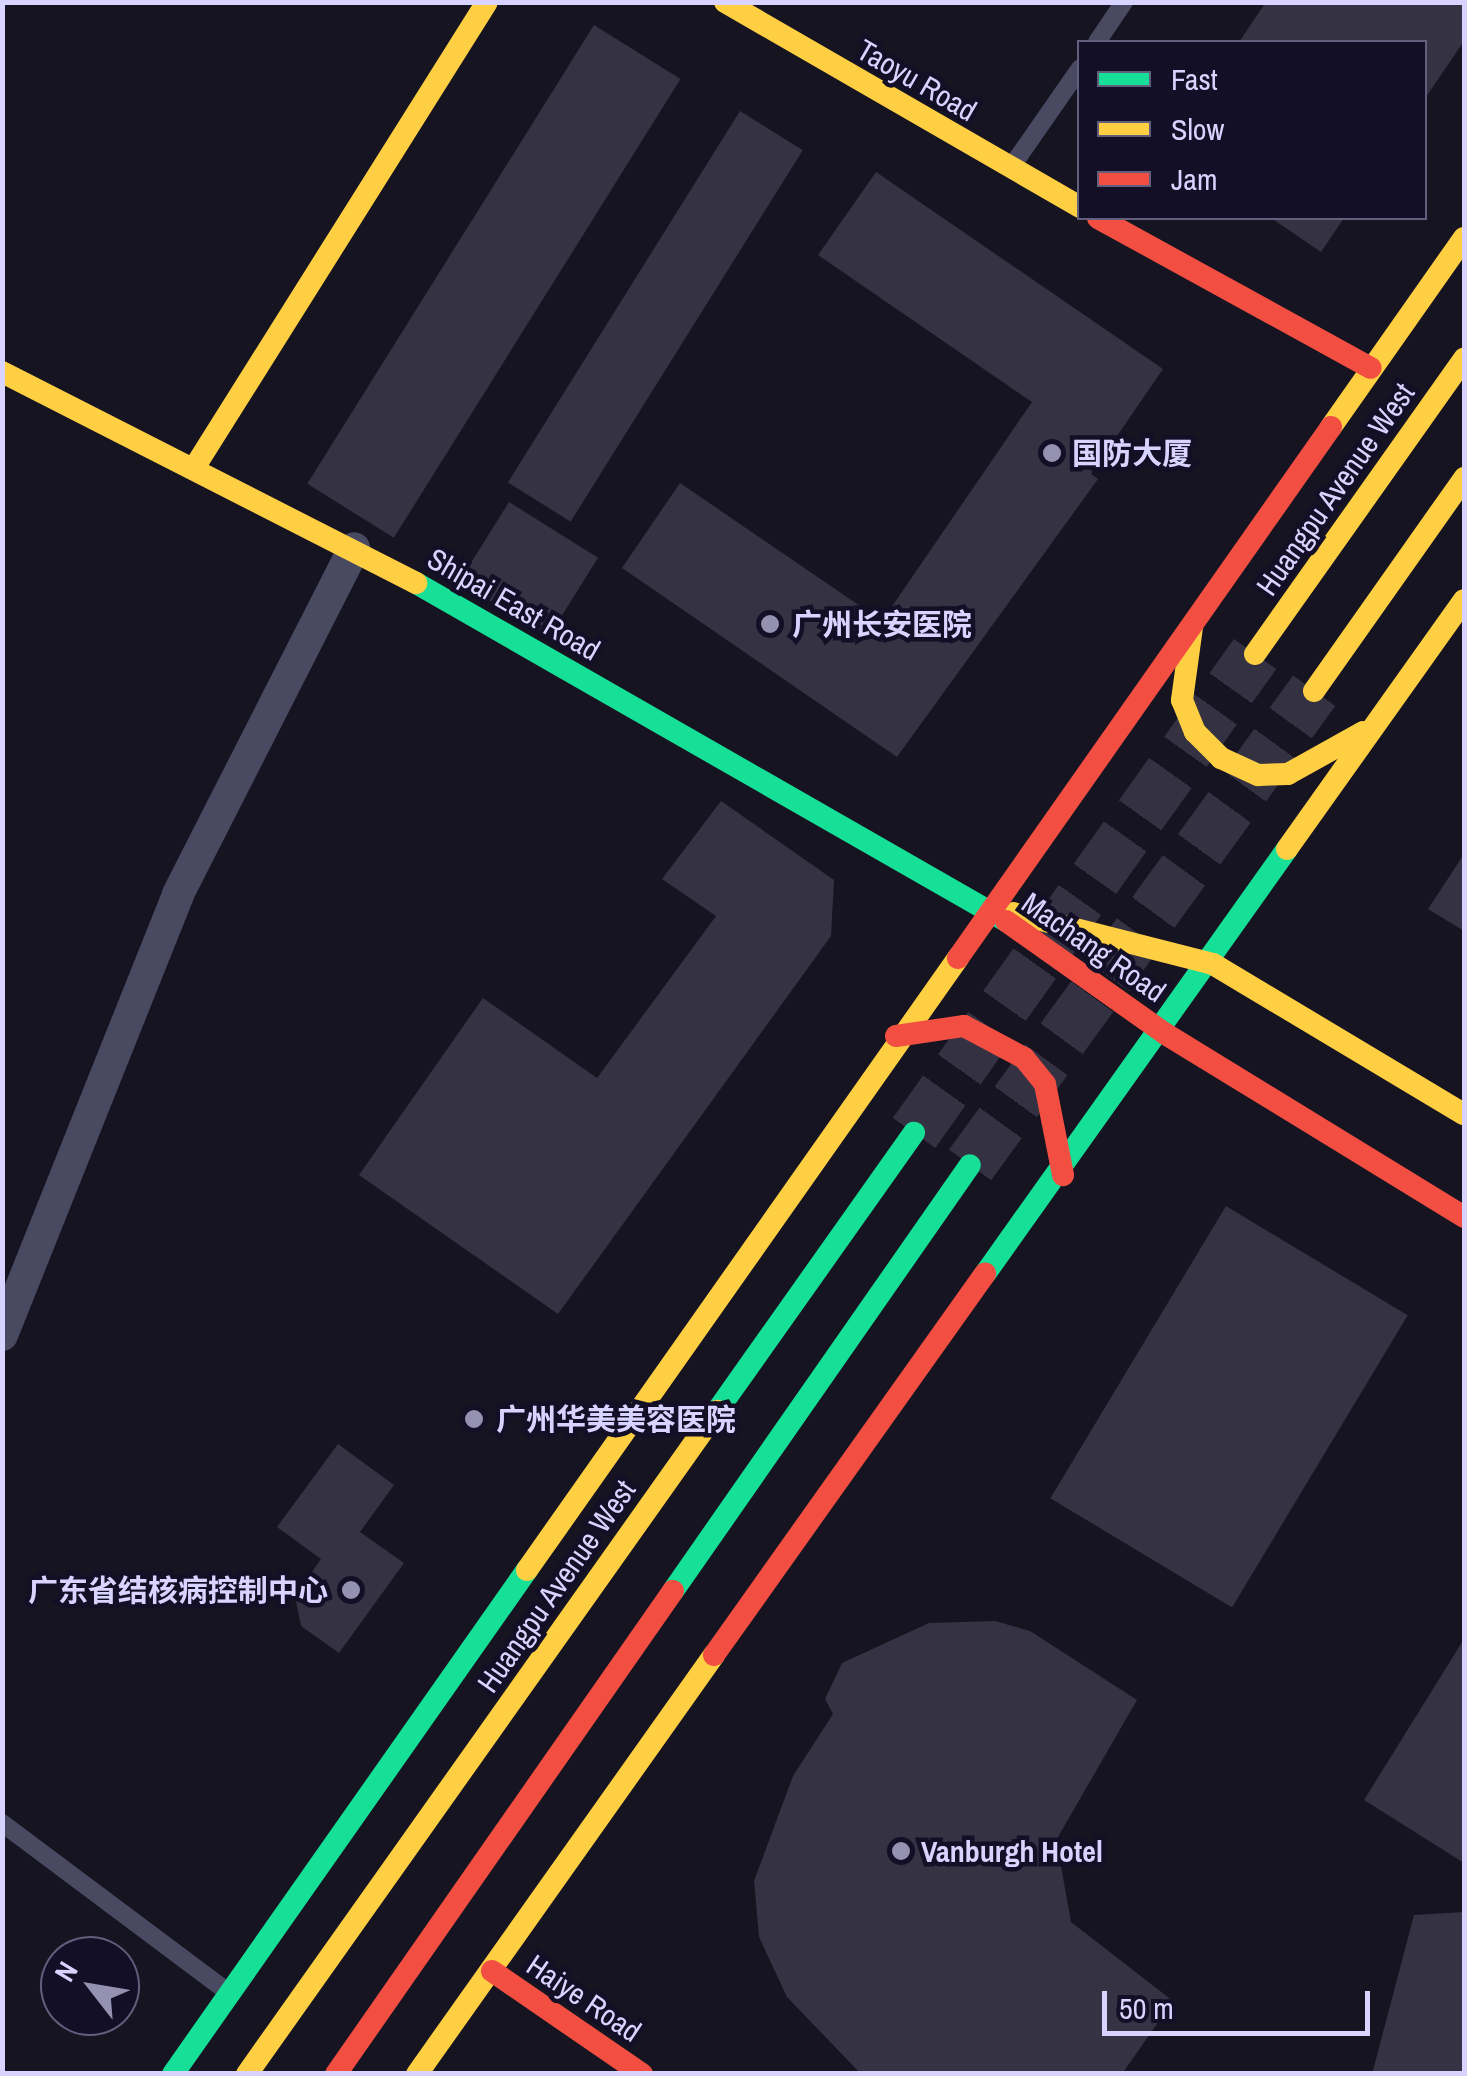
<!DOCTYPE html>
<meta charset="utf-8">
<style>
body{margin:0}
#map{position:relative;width:1467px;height:2076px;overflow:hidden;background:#161421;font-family:"Archivo Narrow","Noto Sans SC",sans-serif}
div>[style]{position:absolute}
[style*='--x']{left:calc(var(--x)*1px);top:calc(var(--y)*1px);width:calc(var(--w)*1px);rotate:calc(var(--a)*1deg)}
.building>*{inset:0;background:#343243;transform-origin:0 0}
.primary-tunnel>*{height:52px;margin-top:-26px;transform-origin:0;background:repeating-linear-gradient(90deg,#333142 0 52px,transparent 0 78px)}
.lane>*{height:18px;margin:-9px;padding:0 9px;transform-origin:9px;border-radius:9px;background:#4a4962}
.street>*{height:32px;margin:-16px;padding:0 16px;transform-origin:16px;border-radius:16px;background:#4a4962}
.fast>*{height:22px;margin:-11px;padding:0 11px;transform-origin:11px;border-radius:11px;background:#16e098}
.slow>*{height:22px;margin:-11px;padding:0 11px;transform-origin:11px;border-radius:11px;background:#ffcf43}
.jam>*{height:22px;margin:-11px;padding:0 11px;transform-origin:11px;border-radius:11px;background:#f24e42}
.dots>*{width:28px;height:28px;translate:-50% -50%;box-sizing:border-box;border:5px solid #130f26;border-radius:50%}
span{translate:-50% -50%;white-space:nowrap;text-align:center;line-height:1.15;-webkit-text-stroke:9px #130f26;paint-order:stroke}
.street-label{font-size:30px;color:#d9d4ff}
.poi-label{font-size:30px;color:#d9d4ff;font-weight:700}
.left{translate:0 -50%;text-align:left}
.right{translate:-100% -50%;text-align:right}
.frame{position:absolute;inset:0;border:5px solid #d9d4ff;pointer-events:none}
.legend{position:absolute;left:1077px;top:40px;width:350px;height:180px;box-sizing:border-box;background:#130f26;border:2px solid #625e7d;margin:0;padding:12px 18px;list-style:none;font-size:30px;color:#d9d4ff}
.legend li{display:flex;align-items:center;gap:20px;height:50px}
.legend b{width:50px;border:2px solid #625e7d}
.north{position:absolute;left:40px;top:1936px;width:100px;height:100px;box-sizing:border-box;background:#130f26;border:2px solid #625e7d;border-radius:50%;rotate:301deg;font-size:28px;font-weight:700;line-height:40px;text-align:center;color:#d9d4ff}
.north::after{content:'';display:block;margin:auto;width:35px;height:45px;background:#9591b1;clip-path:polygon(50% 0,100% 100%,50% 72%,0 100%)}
.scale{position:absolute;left:1102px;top:1991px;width:268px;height:45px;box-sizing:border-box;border:5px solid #d9d4ff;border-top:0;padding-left:12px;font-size:30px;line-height:35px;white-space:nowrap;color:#d9d4ff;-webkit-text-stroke:8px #130f26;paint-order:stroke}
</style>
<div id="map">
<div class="building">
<div style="clip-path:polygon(1266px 2px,1464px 2px,1464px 41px,1424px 100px,1424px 42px,1239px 42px)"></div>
<div style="left:594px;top:25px;width:102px;height:541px;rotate:32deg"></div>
<div style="left:740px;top:111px;width:74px;height:438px;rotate:32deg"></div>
<div style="clip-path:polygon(876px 172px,1163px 369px,1091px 474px,1098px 479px,897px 757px,622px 568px,680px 483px,882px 621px,1032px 402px,818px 255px)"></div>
<div style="clip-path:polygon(1271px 218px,1344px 218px,1321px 252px)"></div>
<div style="left:509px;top:502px;width:105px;height:94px;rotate:32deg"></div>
<div style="clip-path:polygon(721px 801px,834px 880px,831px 936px,558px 1314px,359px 1175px,483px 998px,597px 1078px,716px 916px,662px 879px)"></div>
<div style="clip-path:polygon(1464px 854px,1464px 931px,1428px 909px)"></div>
<div style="left:1226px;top:1206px;width:212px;height:341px;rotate:31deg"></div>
<div style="clip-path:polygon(338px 1444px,394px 1485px,360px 1532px,404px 1563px,339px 1653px,301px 1626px,295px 1596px,321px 1559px,277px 1527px)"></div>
<div style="clip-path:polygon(995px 1621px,1030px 1631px,1137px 1700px,1058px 1837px,1061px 1866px,1071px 1922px,1173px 2001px,1122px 2074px,861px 2074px,787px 1997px,759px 1937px,754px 1881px,793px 1776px,833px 1714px,825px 1699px,842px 1663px,929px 1623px)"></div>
<div style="clip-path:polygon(1464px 1639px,1464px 1863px,1364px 1800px)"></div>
<div style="clip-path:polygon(1464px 1912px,1464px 2074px,1372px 2074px,1414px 1915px)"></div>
</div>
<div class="primary-tunnel">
<div style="--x:914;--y:1133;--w:588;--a:-54.55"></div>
<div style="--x:970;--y:1165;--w:586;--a:-54.03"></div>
</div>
<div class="lane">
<div style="--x:1097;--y:42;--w:48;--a:-56"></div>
<div style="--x:1012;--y:166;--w:119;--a:-55.2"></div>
<div style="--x:2;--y:1823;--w:282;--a:36.8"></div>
</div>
<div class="street">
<div style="--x:2;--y:1335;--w:475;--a:-68.2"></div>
<div style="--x:178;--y:894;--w:388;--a:-63"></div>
</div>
<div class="fast">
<div style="--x:416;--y:583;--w:680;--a:29.81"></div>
<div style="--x:985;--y:1274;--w:521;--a:-54.6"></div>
<div style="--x:717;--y:1411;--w:341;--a:-54.7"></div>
<div style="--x:673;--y:1591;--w:519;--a:-55.12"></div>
<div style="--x:173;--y:2074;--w:616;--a:-54.92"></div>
</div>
<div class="slow">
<div style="--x:725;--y:2;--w:410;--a:30"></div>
<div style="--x:2;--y:372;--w:465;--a:27"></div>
<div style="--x:1331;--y:427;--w:231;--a:-54.9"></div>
<div style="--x:194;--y:468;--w:550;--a:-57.84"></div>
<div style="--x:1192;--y:627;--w:74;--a:97.8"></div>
<div style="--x:1182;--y:700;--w:35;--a:68"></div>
<div style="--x:1195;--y:732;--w:37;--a:45"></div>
<div style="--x:1221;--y:758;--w:41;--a:24.7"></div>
<div style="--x:1258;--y:775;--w:30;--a:-2"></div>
<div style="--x:1288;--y:774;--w:86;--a:-29.2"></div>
<div style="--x:1255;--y:654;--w:362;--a:-54.7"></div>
<div style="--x:1314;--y:691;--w:261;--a:-54.8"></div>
<div style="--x:1287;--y:849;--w:305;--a:-54.6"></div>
<div style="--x:1013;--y:913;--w:206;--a:14.3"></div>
<div style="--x:1213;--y:964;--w:292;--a:30.9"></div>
<div style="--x:527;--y:1570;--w:749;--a:-54.84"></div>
<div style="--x:247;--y:2074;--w:813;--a:-54.67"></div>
<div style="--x:417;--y:2074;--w:514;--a:-54.67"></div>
</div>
<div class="jam">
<div style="--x:1098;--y:218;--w:311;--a:28.8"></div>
<div style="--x:1006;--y:921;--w:194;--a:35.3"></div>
<div style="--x:1164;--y:1033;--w:352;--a:31.5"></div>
<div style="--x:958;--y:958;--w:649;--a:-54.91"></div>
<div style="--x:896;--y:1036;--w:69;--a:-8.4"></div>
<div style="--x:964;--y:1026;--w:68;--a:28.1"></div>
<div style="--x:1024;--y:1058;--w:33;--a:51"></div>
<div style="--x:1045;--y:1084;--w:93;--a:78.8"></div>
<div style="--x:714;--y:1655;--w:468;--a:-54.6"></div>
<div style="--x:492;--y:1971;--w:182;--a:34.5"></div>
<div style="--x:336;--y:2074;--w:589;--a:-55.1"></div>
</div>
<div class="dots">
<div style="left:1052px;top:453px;background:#9591b1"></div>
<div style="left:770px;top:624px;background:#9591b1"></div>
<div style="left:474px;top:1419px;background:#9591b1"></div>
<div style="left:351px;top:1590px;background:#9591b1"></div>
<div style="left:901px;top:1851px;background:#9591b1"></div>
</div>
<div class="street-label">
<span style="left:917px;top:80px;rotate:30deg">Taoyu Road</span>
<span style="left:1335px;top:489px;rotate:-55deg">Huangpu Avenue West</span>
<span style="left:514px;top:604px;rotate:30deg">Shipai East Road</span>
<span style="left:1094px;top:947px;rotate:35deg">Machang Road</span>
<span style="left:556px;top:1586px;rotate:-55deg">Huangpu Avenue West</span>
<span style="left:584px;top:1998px;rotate:34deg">Haiye Road</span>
</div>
<div class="poi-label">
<span class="left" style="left:1072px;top:453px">国防大厦</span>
<span class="left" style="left:792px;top:624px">广州长安医院</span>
<span class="left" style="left:496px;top:1419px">广州华美美容医院</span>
<span class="right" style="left:328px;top:1590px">广东省结核病控制中心</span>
<span class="left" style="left:921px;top:1851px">Vanburgh Hotel</span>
</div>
<div class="frame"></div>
<ul class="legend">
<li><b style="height:12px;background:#16e098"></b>Fast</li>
<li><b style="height:12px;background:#ffcf43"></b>Slow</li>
<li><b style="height:12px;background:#f24e42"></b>Jam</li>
</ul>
<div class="north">N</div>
<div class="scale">50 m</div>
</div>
